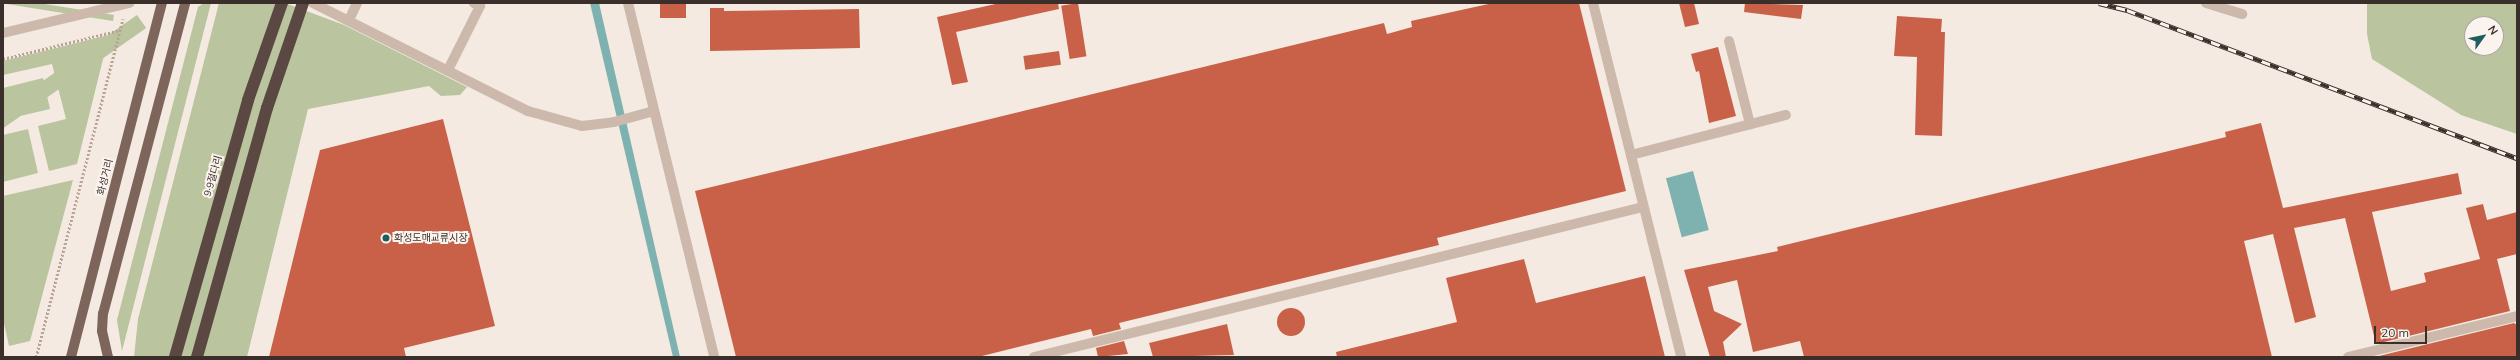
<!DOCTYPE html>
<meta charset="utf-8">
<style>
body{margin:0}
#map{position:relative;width:2520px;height:360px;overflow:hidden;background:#f4eae1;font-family:Mulish,"Noto Sans KR",sans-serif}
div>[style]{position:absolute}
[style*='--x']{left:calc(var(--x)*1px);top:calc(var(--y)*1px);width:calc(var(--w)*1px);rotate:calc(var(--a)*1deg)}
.green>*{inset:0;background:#bac49f;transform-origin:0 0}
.water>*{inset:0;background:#7eb2b1;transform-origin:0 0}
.building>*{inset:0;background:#c96149;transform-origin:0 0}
.round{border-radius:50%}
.path>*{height:2.5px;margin-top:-1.25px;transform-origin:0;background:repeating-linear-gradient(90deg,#b9a395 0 2px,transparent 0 4px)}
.lane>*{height:10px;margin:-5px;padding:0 5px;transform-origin:5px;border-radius:5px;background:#cdb9ac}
.street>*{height:10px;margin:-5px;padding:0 5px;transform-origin:5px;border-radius:5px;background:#cdb9ac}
.primary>*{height:10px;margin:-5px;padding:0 5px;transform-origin:5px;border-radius:5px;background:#7d655c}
.highway>*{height:12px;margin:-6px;padding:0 6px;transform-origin:6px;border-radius:6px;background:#5c4842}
.rail>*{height:4.5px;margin-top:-2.25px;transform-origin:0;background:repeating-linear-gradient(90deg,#fbf4ee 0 9px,#3b2f2b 0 18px);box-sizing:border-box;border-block:1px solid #3b2f2b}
.dots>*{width:11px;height:11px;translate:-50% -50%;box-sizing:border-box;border:2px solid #fbf4ee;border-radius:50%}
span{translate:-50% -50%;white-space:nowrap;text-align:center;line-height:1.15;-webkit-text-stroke:4px #fbf4ee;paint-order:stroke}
.street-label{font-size:10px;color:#3b2f2b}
.poi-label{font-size:10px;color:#3b2f2b}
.left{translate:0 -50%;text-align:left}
.frame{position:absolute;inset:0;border:4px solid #3b2f2b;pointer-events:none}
.north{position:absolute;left:2464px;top:16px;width:40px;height:40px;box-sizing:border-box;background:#fbf4ee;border:1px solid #aea5a0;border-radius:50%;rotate:57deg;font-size:11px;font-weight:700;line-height:16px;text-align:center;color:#3b2f2b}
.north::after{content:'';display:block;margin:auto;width:14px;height:18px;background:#1e5e5f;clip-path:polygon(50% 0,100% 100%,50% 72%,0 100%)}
.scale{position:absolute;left:2374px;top:326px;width:53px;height:18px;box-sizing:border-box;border:2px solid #3b2f2b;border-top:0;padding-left:5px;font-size:12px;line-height:14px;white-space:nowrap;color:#3b2f2b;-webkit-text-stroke:3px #fbf4ee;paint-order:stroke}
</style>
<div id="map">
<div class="green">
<div style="clip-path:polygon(204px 3px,211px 3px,122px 351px,117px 320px,198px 7px)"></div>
<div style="clip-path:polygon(219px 3px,285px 3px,344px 25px,467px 87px,460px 95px,441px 96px,429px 86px,308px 109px,247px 357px,134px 357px,138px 319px)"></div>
<div style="clip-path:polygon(evenodd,2367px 3px,2517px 3px,2517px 134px,2461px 115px,2372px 59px,2367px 34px,2367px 3px,2472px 24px,2496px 24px,2496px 48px,2472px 48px,2472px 24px)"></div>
<div style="left:114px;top:15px;width:6px;height:114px;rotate:99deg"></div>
<div style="left:137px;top:15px;width:16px;height:339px;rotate:55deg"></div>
<div style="clip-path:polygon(109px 35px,77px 164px,49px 171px,38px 126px,66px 119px,52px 64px,3px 75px,3px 61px)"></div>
<div style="clip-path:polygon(43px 78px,50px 109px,3px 120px,3px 88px)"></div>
<div style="clip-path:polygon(28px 129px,38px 173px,3px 182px,3px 135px)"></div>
<div style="clip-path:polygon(73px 180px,30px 341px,9px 346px,3px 319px,3px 196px)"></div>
</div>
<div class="water">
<div style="clip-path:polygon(590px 3px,599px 3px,680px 357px,673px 357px)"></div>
<div style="left:1693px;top:171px;width:61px;height:28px;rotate:75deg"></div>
</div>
<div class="building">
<div style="left:660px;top:3px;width:26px;height:15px"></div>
<div style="clip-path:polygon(1000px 3px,1058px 3px,1059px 9px,956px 32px,968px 82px,952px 85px,937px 17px)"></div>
<div style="left:1078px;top:3px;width:54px;height:17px;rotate:81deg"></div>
<div style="clip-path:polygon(1493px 3px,1579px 3px,1626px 191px,1437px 238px,1439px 245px,1119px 323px,1121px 329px,1093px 336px,1091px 329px,978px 357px,736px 357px,695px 191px,1384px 23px,1387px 34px,1412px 27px,1411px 21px)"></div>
<div style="clip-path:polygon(1679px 3px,1694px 3px,1699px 24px,1685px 27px)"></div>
<div style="clip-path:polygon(1745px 3px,1803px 5px,1801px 19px,1744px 12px)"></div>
<div style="clip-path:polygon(710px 8px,724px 8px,724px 11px,859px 9px,860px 48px,710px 51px)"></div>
<div style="clip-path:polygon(1897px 16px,1942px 19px,1941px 32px,1945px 32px,1942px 136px,1915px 135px,1917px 57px,1894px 56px)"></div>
<div style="clip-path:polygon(1718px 47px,1736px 116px,1709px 123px,1699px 71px,1696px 72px,1691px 54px)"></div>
<div style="left:1059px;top:51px;width:14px;height:36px;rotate:82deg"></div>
<div style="clip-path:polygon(443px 119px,495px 326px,404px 348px,406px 357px,269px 357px,320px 150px)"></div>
<div style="clip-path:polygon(2261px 123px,2283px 208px,2458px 173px,2462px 194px,2372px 212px,2391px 291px,2426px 282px,2424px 273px,2480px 259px,2466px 208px,2483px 204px,2487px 220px,2517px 212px,2517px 254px,2497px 259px,2510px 311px,2376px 344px,2345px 218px,2294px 228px,2316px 317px,2295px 323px,2273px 234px,2244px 241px,2272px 357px,1804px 357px,1800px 341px,1753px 352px,1737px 280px,1708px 287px,1714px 311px,1742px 324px,1723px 342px,1726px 357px,1710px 357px,1684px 270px,1778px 251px,1777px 247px,2226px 137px,2225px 132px)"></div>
<div style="clip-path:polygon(1524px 259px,1536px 303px,1645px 276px,1665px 357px,1337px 357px,1336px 352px,1457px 322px,1446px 278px)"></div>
<div class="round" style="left:1277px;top:308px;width:28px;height:28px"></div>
<div style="clip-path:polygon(2514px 323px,2517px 325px,2517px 357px,2379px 356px)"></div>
<div style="clip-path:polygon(1227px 324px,1234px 355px,1153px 357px,1149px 343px)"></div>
<div style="clip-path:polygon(1124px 341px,1128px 354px,1098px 357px,1096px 348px)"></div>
</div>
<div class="path">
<div style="--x:3;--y:59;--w:121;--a:-13.9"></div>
<div style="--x:36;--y:357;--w:349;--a:-75.6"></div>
</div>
<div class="lane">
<div style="--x:1593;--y:3;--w:365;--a:76"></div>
<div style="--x:2206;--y:3;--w:38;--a:17"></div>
<div style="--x:349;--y:20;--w:19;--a:-65"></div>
<div style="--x:1729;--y:41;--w:86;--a:75.8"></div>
<div style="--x:448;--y:70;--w:72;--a:-63.4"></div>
<div style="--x:480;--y:6;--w:7;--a:-153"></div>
<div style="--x:1631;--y:155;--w:160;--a:-14.5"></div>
<div style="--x:1034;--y:357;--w:627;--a:-13.84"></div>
<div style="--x:2348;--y:357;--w:174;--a:-13.6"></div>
</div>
<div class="street">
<div style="--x:313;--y:3;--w:241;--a:26.7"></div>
<div style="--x:528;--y:111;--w:56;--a:15.5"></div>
<div style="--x:582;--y:126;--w:32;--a:-7"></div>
<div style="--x:614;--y:122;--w:41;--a:-15.4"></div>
<div style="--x:628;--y:3;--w:364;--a:76.3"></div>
<div style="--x:3;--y:33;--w:130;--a:-13.4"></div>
</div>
<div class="primary">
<div style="--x:71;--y:357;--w:366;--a:-75.6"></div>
<div style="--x:108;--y:357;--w:27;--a:-103"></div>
<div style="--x:102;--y:331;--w:17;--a:-87"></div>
<div style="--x:103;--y:314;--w:322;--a:-75.2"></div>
</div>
<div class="highway">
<div style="--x:175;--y:357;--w:267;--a:-74.1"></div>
<div style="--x:248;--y:100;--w:103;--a:-70.7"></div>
<div style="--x:197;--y:357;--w:259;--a:-74.3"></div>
<div style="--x:267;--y:108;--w:111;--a:-71.1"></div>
</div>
<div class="rail">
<div style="--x:2099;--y:3;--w:29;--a:14"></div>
<div style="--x:2127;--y:10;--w:417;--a:20.8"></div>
</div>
<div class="dots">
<div style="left:386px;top:238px;background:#1e5e5f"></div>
</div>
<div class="street-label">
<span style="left:213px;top:176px;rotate:-74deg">9·9절다리</span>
<span style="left:105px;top:177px;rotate:-76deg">화성거리</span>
</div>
<div class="poi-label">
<span class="left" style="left:394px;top:238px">화성도매교류시장</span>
</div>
<div class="frame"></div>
<div class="north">N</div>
<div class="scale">20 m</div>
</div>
